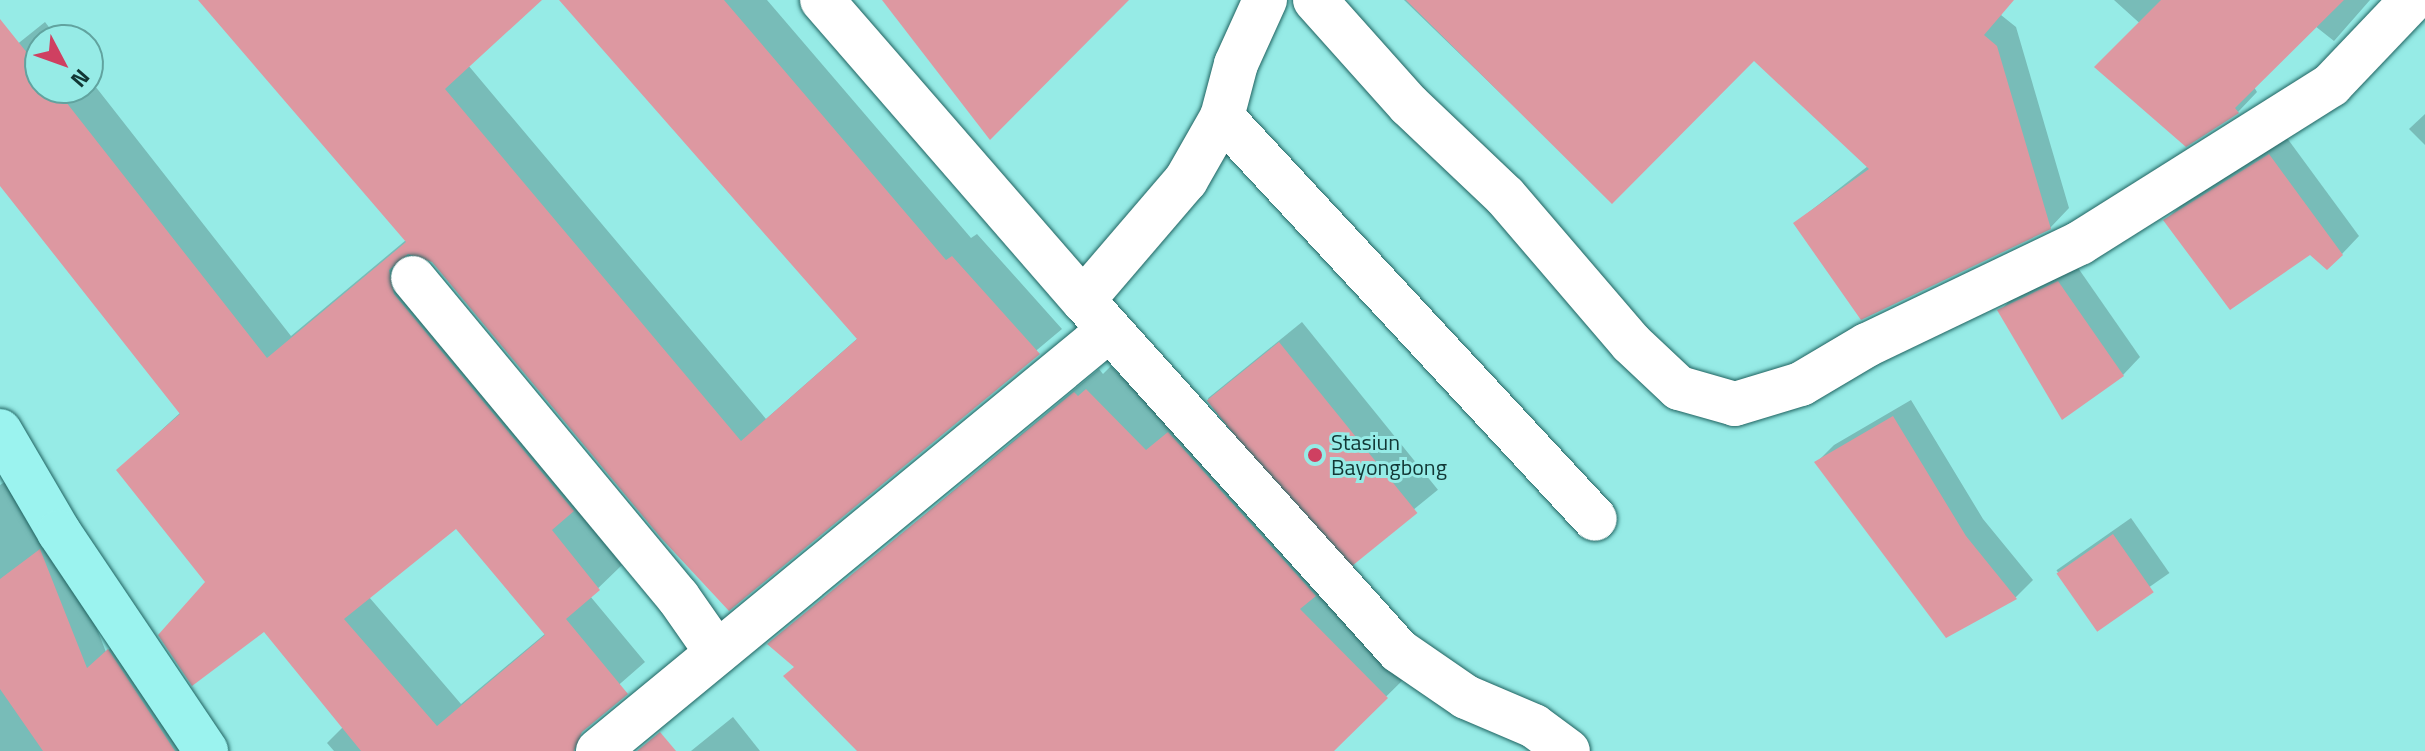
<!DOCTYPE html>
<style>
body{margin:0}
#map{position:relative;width:2425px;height:751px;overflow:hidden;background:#96ebe6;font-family:"Titillium Web",sans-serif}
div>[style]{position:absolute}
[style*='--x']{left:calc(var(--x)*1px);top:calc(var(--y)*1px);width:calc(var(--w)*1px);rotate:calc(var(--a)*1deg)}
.shadow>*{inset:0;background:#0003;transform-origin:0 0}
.building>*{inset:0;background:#dd98a1;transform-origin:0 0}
.roads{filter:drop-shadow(0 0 2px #1f6260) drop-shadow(0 0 2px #1f6260)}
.minor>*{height:44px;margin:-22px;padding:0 22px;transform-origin:22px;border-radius:22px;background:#fff}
.major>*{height:44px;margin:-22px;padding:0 22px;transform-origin:22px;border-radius:22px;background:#9bf3ef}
.dots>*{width:22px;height:22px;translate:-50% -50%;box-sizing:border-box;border:4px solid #96ebe6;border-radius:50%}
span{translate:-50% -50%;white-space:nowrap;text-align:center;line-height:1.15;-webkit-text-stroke:6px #96ebe6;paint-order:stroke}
.poi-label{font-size:22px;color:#123735}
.left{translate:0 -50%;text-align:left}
.north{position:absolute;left:24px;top:24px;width:80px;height:80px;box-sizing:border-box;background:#96ebe6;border:2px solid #61a39f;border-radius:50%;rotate:131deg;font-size:22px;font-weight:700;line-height:32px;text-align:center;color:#123735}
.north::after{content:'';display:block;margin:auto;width:28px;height:36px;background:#cf4061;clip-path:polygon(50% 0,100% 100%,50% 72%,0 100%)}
</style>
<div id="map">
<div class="shadow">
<div style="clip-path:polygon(evenodd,201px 0,539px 0,468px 65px,766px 419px,858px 338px,562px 0,767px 0,971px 238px,977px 234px,1062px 329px,729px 608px,433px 260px,414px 254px,417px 270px,575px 507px,622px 565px,590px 596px,645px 662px,543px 751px,334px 751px,327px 743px,344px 726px,265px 630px,207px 582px,118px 470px,181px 412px,0 182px,0 58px,45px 22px,59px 40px,40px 40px,40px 88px,88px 88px,88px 77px,291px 336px,406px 240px,201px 0,456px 526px,546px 633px,461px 704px,369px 597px,456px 526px)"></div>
<div style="clip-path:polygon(1404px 0,2008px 0,2001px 15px,2016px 27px,2069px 208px,2050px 228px,1795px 223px,1868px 166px,1754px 58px,1612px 201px)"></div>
<div style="clip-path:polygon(2114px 0,2370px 0,2334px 41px,2315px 26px,2254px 87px,2257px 92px,2238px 112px)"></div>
<div style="clip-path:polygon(2425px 114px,2425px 145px,2409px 129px)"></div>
<div style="clip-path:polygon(2287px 138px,2359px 236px,2342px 254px,2310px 252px,2166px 220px,2183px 203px)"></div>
<div style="clip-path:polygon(2076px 265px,2140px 357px,2123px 375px,2000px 311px,2017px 293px)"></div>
<div style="left:1302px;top:322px;width:216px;height:121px;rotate:51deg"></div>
<div style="clip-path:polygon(1111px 366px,1410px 673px,1331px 751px,859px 751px,796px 666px,770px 644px,1099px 369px,1103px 374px)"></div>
<div style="clip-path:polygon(1911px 400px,1983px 519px,2033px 580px,2016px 597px,1946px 636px,1817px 462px,1834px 445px)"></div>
<div style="clip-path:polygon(13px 477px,60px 534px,106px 652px,127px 633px,203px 751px,0 751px,0 485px)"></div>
<div style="left:2131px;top:518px;width:67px;height:91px;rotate:55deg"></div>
<div style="clip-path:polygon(733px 717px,760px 751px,691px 751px)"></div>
</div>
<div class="building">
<div style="clip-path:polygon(evenodd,198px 0,542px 0,445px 89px,741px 441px,857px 339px,559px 0,724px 0,946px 260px,952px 256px,1040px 354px,729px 611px,661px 538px,432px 262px,408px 254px,389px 270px,394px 294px,574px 511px,552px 530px,600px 590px,566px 619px,628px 694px,582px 732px,574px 751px,361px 751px,264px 632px,192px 686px,158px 635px,205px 582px,116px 470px,180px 414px,0 186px,0 19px,40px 69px,40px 88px,55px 88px,267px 358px,406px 242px,198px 0,456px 529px,545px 635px,437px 726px,344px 619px,456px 529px)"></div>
<div style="clip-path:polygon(882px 0,1129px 0,990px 140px)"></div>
<div style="clip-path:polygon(1406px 0,2014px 0,1984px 35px,1997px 46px,2051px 229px,1861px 320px,1793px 223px,1869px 169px,1754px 61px,1612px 204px)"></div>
<div style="clip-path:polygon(2161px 0,2344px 0,2235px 108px,2239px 113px,2186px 147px,2094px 67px)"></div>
<div style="clip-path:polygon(2269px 154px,2343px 255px,2327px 270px,2310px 255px,2230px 310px,2163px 220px)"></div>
<div style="clip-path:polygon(2058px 281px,2124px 376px,2062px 420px,1997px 310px)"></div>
<div style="left:1279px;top:342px;width:220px;height:93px;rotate:51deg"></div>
<div style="clip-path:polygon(1086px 389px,1146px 450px,1168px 432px,1316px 596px,1300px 609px,1388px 698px,1334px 751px,857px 751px,783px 676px,794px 667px,767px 644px,1074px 392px,1078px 396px)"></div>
<div style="clip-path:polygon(1893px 416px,1966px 536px,2017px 599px,1946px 638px,1814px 462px)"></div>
<div style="left:2113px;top:534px;width:71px;height:69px;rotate:55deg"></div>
<div style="clip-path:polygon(40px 549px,87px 668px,108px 649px,175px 751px,43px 751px,0 689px,0 579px)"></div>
<div style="clip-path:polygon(660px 732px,676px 751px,637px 751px)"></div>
</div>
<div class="roads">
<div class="minor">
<div style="--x:822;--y:0;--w:398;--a:49"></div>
<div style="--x:1265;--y:0;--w:70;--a:114.4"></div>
<div style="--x:1236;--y:64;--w:55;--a:104.8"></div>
<div style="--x:1222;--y:117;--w:73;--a:119.7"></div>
<div style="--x:1186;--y:180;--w:158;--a:130.6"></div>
<div style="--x:1083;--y:300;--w:472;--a:48"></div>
<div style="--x:1399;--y:651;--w:81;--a:34.5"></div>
<div style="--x:1466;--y:697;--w:74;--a:23.1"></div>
<div style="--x:1534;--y:726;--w:42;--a:36.3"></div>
<div style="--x:1315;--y:0;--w:141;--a:48.2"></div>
<div style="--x:1409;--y:105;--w:132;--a:43.5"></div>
<div style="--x:1505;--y:196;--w:194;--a:49.4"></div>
<div style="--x:1631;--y:343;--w:66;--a:43.2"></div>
<div style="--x:1679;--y:388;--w:58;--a:15.9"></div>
<div style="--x:1735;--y:404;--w:69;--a:-16.9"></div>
<div style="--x:1801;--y:384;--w:77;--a:-30.6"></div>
<div style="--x:1867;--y:345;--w:236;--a:-25.6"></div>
<div style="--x:2080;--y:243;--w:297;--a:-32.2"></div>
<div style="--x:2331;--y:85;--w:117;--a:-46.4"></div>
<div style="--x:1222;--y:117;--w:548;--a:47.14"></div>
<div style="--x:413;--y:278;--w:415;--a:50.3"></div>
<div style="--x:678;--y:597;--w:68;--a:55.1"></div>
<div style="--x:598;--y:751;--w:662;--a:-39.48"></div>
</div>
<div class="major">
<div style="--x:0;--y:431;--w:117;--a:59.7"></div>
<div style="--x:59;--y:532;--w:264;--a:56.1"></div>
</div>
</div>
<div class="dots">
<div style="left:1315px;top:455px;background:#cf4061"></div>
</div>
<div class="poi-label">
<span class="left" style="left:1331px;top:455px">Stasiun<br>Bayongbong</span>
</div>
<div class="north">N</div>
</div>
